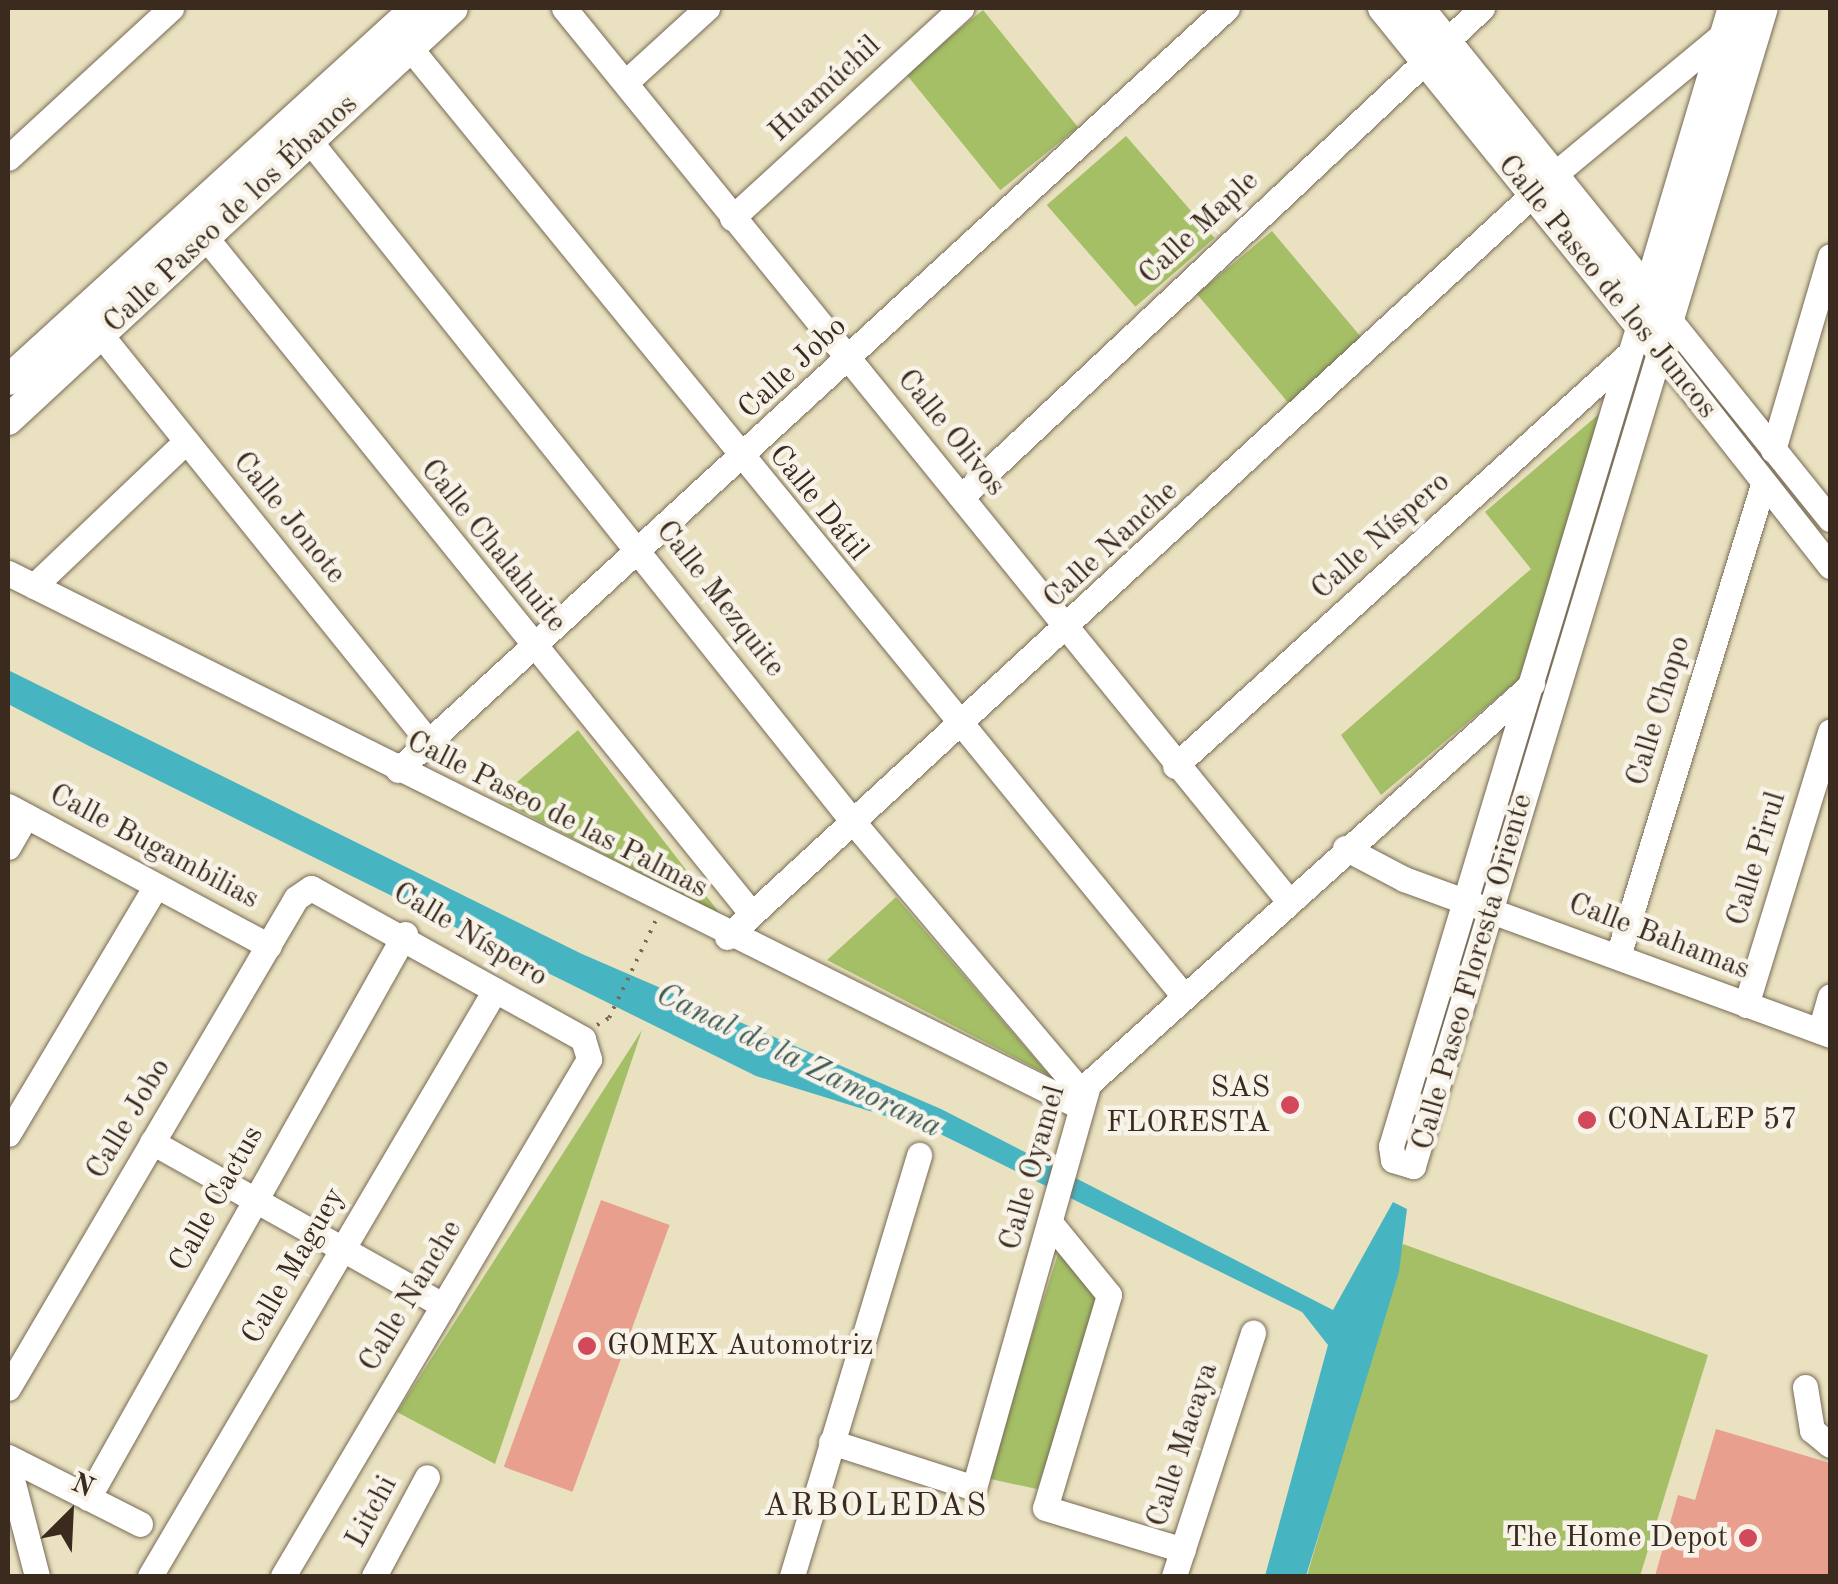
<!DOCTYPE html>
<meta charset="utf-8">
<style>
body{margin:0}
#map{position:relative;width:1838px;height:1584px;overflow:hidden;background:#e9e1bf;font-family:"Old Standard TT",serif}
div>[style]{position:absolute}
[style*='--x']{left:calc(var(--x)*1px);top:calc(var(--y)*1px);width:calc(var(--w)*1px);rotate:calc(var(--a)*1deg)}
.green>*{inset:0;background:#a4bf66;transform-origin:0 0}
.water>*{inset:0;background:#47b4c2}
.building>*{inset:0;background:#e89f8e;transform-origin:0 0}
.path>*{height:4px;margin-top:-2px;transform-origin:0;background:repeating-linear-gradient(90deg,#786a56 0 2.5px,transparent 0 10.5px)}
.roads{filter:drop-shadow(0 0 2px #786a56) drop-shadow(0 0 2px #786a56)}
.minor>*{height:25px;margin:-12.5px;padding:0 12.5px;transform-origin:12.5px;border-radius:12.5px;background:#fff}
.major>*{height:30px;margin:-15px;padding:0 15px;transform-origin:15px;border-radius:15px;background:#fff}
.dots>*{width:28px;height:28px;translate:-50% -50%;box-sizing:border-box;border:5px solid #f7f3e8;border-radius:50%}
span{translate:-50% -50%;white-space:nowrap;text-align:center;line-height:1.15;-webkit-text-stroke:9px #f7f3e8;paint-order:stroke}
.street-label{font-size:30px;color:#3b2a1e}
.poi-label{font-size:30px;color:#3b2a1e}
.right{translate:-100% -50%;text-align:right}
.left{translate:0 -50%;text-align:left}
.water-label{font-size:32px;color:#3f5a57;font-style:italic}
.neighbourhood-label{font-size:32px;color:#3b2a1e;letter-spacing:2.5px}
.frame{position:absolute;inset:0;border:10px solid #3b2a1e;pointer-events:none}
.north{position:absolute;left:20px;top:1464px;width:100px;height:100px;-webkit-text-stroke:8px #f7f3e8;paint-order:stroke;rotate:24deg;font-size:28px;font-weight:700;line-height:40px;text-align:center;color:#3b2a1e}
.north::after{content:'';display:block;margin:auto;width:35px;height:45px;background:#3b2a1e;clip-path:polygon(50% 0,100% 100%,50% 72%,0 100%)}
</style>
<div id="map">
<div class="green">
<div style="left:983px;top:10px;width:151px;height:100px;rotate:51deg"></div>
<div style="left:1126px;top:136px;width:135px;height:105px;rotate:49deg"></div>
<div style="left:1272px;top:231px;width:143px;height:98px;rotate:50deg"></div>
<div style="clip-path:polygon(1606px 408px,1523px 676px,1381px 795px,1341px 735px,1531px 569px,1485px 512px)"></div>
<div style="clip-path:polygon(578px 730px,721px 915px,497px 799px)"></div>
<div style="clip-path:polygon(896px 897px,1050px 1076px,827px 960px)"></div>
<div style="clip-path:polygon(642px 1030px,495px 1464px,397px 1412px)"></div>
<div style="clip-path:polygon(1403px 1244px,1708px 1355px,1640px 1576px,1307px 1576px)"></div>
<div style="clip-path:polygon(1059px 1251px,1103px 1298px,1037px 1489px,986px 1478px)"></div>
</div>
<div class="water">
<div style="clip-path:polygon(8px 670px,582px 954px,941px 1109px,1333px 1310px,1393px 1202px,1407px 1209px,1399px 1272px,1306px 1576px,1265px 1576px,1328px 1345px,1302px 1312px,934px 1131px,756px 1076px,91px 747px,8px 704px)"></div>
</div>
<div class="building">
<div style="left:601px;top:1200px;width:73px;height:284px;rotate:20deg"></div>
<div style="clip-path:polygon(1716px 1429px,1830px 1463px,1830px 1576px,1655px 1576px,1678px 1495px,1695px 1500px)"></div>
</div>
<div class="path">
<div style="--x:597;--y:1025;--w:14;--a:-30"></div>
<div style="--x:609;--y:1018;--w:111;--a:-64.4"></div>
</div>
<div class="roads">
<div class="minor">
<div style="--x:564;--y:8;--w:1147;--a:50.94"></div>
<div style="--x:410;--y:48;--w:1221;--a:50.78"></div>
<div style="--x:626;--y:82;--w:110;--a:-42.4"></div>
<div style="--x:309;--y:140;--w:874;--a:51.41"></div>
<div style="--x:854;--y:823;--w:356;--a:49.8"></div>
<div style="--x:8;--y:158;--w:222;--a:-42.6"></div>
<div style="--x:1555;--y:174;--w:222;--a:-39.7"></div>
<div style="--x:732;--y:218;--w:311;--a:-42.5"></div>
<div style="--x:194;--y:223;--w:888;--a:51.08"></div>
<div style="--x:1669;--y:319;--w:257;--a:51.2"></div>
<div style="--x:1640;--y:321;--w:862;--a:106.79"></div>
<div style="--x:1391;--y:1146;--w:14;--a:82"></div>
<div style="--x:1393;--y:1160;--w:21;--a:17"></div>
<div style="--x:1413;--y:1166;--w:853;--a:-73.16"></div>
<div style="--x:101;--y:335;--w:521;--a:51.15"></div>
<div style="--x:1660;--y:350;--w:275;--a:51.8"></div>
<div style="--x:1773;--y:450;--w:202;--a:-73.6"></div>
<div style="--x:961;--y:497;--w:715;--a:-43.19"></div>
<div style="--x:8;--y:573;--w:1199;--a:26.46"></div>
<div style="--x:34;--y:586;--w:210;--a:-43.6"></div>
<div style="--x:1175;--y:766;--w:614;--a:-42.23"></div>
<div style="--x:398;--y:770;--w:1126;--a:-42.59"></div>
<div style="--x:8;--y:806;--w:296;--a:28.2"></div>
<div style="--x:8;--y:847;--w:36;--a:-60"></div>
<div style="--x:1345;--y:848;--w:67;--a:27.7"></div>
<div style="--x:1404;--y:879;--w:454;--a:20.1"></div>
<div style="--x:727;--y:937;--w:1096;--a:-42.67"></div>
<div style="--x:1618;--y:956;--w:492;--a:-72.9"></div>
<div style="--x:1746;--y:1005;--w:286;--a:-72.9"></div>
<div style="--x:1820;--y:1031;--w:36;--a:-74"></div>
<div style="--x:8;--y:1134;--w:289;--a:-59.2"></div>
<div style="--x:152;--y:1142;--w:334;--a:29.3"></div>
<div style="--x:1052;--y:1225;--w:90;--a:50.8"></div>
<div style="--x:1109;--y:1295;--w:222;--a:106.7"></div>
<div style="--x:1045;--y:1508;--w:144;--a:16.9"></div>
<div style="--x:1805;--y:1387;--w:44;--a:80.8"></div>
<div style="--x:1812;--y:1430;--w:23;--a:40"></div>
<div style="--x:8;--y:1388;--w:568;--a:-59.55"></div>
<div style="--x:296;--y:898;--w:18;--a:-34"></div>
<div style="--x:311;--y:888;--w:311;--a:29"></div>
<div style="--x:583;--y:1039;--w:21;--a:73"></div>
<div style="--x:589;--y:1059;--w:601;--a:120.62"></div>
<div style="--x:831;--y:1442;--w:150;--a:17.8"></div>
<div style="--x:974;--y:1488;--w:420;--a:-74.2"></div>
<div style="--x:1088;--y:1084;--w:598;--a:-42.02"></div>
<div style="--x:8;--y:1457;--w:148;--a:26.9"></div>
<div style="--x:8;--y:1464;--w:116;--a:75.5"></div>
<div style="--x:88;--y:1498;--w:647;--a:-60.66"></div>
<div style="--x:150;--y:1576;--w:680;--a:-59.51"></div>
<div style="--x:374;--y:1576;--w:112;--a:-61.8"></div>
<div style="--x:792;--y:1576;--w:440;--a:-73.2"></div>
<div style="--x:1174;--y:1576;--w:256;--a:-72"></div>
</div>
<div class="major">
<div style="--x:1383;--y:8;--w:440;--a:51"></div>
<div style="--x:1419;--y:8;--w:399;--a:51.2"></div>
<div style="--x:1644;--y:306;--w:311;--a:-73.4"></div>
<div style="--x:1665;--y:332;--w:338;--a:-73.2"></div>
<div style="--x:8;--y:380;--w:552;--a:-42.36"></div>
<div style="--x:8;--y:420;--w:606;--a:-42.79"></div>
</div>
</div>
<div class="dots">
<div style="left:1290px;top:1105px;background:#d1495b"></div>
<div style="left:1587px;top:1120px;background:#d1495b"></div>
<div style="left:587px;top:1346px;background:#d1495b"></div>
<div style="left:1748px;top:1538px;background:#d1495b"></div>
</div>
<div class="street-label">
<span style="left:825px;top:89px;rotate:-43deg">Huamúchil</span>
<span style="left:231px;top:214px;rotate:-43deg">Calle Paseo de los Ébanos</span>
<span style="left:1199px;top:228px;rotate:-43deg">Calle Maple</span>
<span style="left:1607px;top:287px;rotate:51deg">Calle Paseo de los Juncos</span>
<span style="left:793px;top:368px;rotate:-43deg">Calle Jobo</span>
<span style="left:951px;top:433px;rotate:51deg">Calle Olivos</span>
<span style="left:818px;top:503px;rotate:51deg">Calle Dátil</span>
<span style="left:289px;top:518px;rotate:51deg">Calle Jonote</span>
<span style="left:1381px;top:536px;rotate:-42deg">Calle Níspero</span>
<span style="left:1111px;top:545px;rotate:-43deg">Calle Nanche</span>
<span style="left:493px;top:546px;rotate:51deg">Calle Chalahuite</span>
<span style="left:720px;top:599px;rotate:52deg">Calle Mezquite</span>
<span style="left:1659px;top:711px;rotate:-73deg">Calle Chopo</span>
<span style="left:557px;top:815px;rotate:27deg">Calle Paseo de las Palmas</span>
<span style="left:154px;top:847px;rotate:28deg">Calle Bugambilias</span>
<span style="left:1757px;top:859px;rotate:-73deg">Calle Pirul</span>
<span style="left:470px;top:935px;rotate:31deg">Calle Níspero</span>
<span style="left:1659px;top:937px;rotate:21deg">Calle Bahamas</span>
<span style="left:1473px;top:972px;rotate:-74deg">Calle Paseo Floresta Oriente</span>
<span style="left:129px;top:1119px;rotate:-59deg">Calle Jobo</span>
<span style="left:1033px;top:1168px;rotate:-74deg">Calle Oyamel</span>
<span style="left:217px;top:1199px;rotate:-61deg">Calle Cactus</span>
<span style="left:294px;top:1266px;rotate:-60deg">Calle Maguey</span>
<span style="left:411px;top:1296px;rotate:-59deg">Calle Nanche</span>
<span style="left:1183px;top:1445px;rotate:-72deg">Calle Macaya</span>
<span style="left:372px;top:1512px;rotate:-62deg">Litchi</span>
</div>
<div class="poi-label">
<span class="right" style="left:1270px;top:1105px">SAS<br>FLORESTA</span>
<span class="left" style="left:1607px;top:1120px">CONALEP 57</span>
<span class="left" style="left:607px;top:1346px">GOMEX Automotriz</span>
<span class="right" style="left:1728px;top:1538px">The Home Depot</span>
</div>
<div class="water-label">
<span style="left:798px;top:1062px;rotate:26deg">Canal de la Zamorana</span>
</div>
<div class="neighbourhood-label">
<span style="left:876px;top:1507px">ARBOLEDAS</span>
</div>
<div class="frame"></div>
<div class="north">N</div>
</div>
